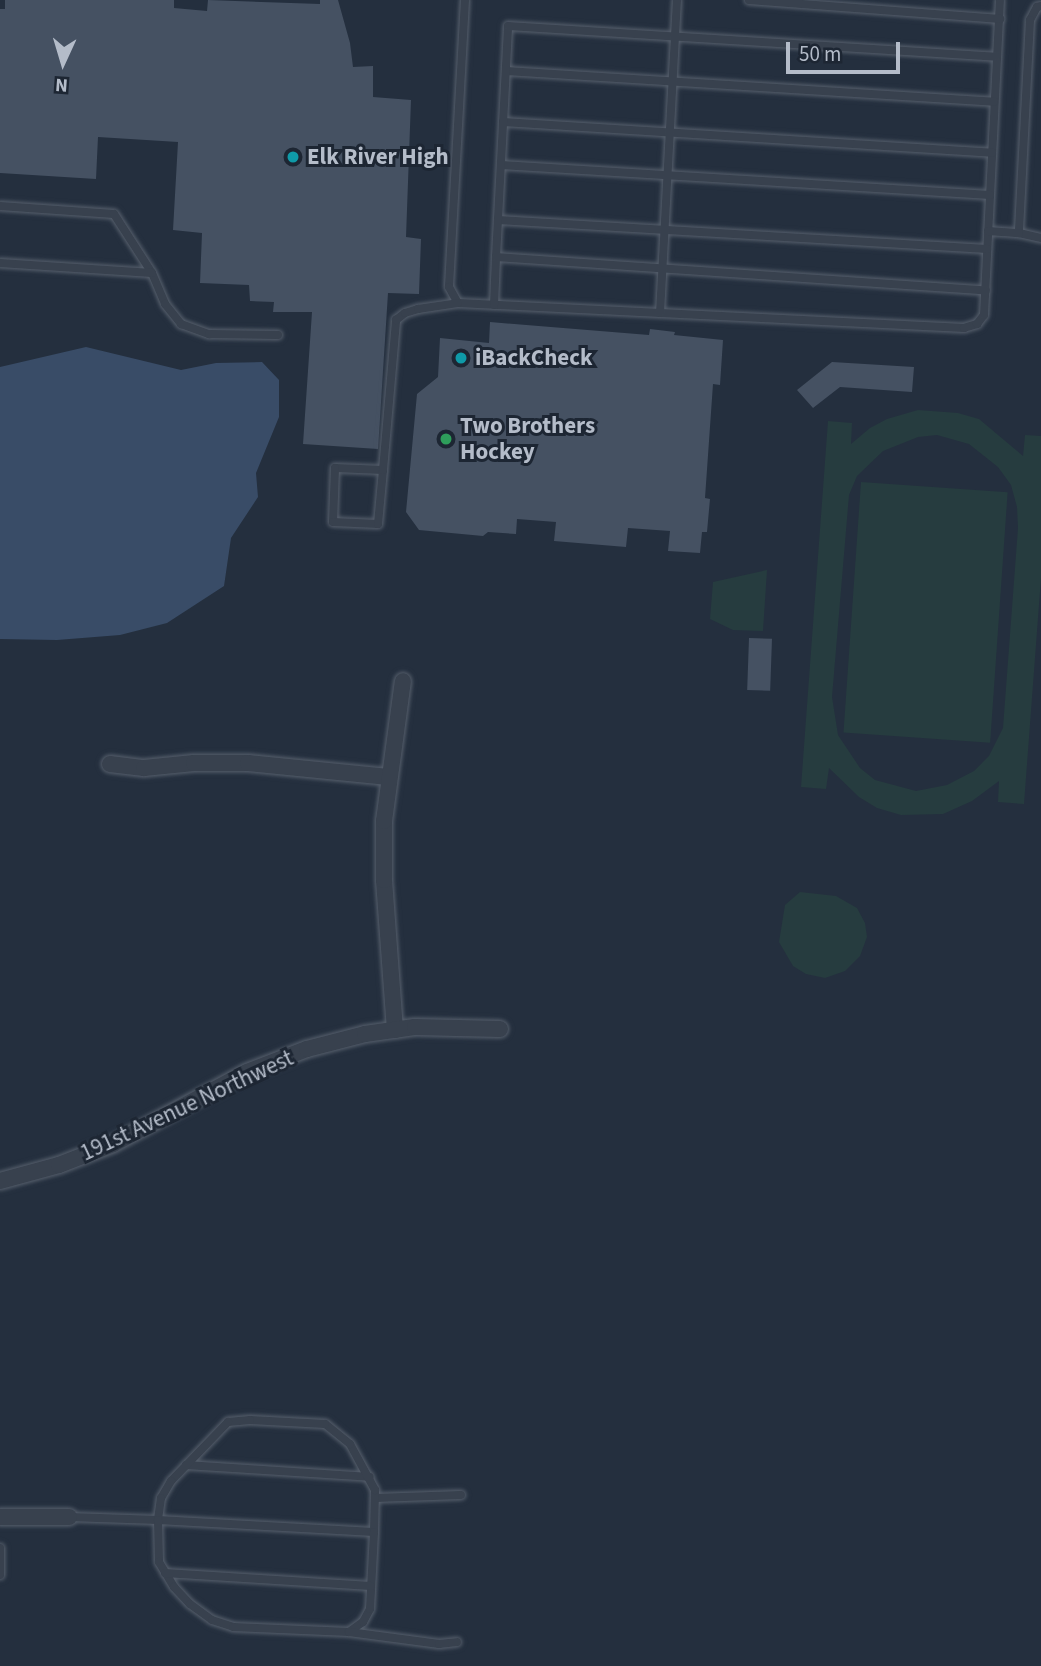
<!DOCTYPE html>
<style>
body{margin:0}
#map{position:relative;width:1041px;height:1666px;overflow:hidden;background:#242f3e;font-family:"Source Sans 3",sans-serif}
div>[style]{position:absolute}
[style*='--x']{left:calc(var(--x)*1px);top:calc(var(--y)*1px);width:calc(var(--w)*1px);rotate:calc(var(--a)*1deg)}
.green>*{inset:0;background:#263c3f;transform-origin:0 0}
.water>*{inset:0;background:#394c67}
.building>*{inset:0;background:#455162;transform-origin:0 0}
.roads{filter:drop-shadow(0 0 2px #565f6c) drop-shadow(0 0 2px #565f6c)}
.service>*{height:8px;margin:-4px;padding:0 4px;transform-origin:4px;border-radius:4px;background:#38414e}
.minor>*{height:16px;margin:-8px;padding:0 8px;transform-origin:8px;border-radius:8px;background:#38414e}
.dots>*{width:19px;height:19px;translate:-50% -50%;box-sizing:border-box;border:4px solid #1d2633;border-radius:50%}
span{translate:-50% -50%;white-space:nowrap;text-align:center;line-height:1.15;-webkit-text-stroke:6px #1d2633;paint-order:stroke}
.poi-label{font-size:23px;color:#b4bcc9;font-weight:700}
.left{translate:0 -50%;text-align:left}
.street-label{font-size:23px;color:#b4bcc9}
.north{position:absolute;left:28px;top:28px;width:70px;height:70px;-webkit-text-stroke:5px #1d2633;paint-order:stroke;rotate:184deg;font-size:19px;font-weight:700;line-height:28px;text-align:center;color:#b4bcc9}
.north::after{content:'';display:block;margin:auto;width:24px;height:32px;background:#b4bcc9;clip-path:polygon(50% 0,100% 100%,50% 72%,0 100%)}
.scale{position:absolute;left:786px;top:42px;width:114px;height:32px;box-sizing:border-box;border:4px solid #b4bcc9;border-top:0;padding-left:9px;font-size:21px;line-height:24px;white-space:nowrap;color:#b4bcc9;-webkit-text-stroke:5px #1d2633;paint-order:stroke}
</style>
<div id="map">
<div class="green">
<div style="clip-path:polygon(evenodd,918px 410px,958px 413px,979px 419px,1023px 456px,1025px 435px,1041px 436px,1041px 578px,1024px 804px,998px 802px,999px 781px,972px 801px,943px 814px,901px 815px,877px 808px,859px 797px,829px 768px,826px 789px,801px 787px,828px 421px,852px 423px,851px 444px,870px 428px,887px 419px,918px 410px,937px 435px,969px 444px,998px 467px,1011px 485px,1017px 507px,1018px 528px,1003px 728px,989px 756px,974px 771px,947px 785px,916px 791px,875px 780px,860px 768px,838px 735px,832px 697px,849px 495px,857px 476px,883px 451px,918px 437px,937px 435px)"></div>
<div style="left:861px;top:482px;width:147px;height:251px;rotate:4deg"></div>
<div style="clip-path:polygon(767px 570px,763px 631px,733px 630px,710px 619px,713px 582px)"></div>
<div style="clip-path:polygon(800px 892px,836px 896px,857px 908px,865px 923px,867px 937px,860px 956px,845px 971px,825px 978px,806px 974px,793px 966px,779px 942px,785px 905px)"></div>
</div>
<div class="water">
<div style="clip-path:polygon(86px 347px,181px 370px,216px 363px,262px 362px,279px 380px,279px 417px,256px 473px,258px 497px,231px 538px,224px 586px,167px 623px,120px 635px,57px 640px,0 639px,0 367px)"></div>
</div>
<div class="building">
<div style="clip-path:polygon(5px 0,174px 0,174px 8px,207px 11px,208px 0,320px 4px,320px 0,338px 0,350px 43px,353px 67px,373px 66px,373px 97px,411px 100px,406px 237px,421px 239px,419px 294px,388px 293px,378px 449px,303px 444px,312px 312px,273px 312px,274px 302px,250px 301px,249px 285px,200px 283px,202px 233px,173px 230px,178px 142px,98px 137px,96px 179px,0 173px,0 9px,5px 9px)"></div>
<div style="clip-path:polygon(490px 322px,649px 335px,650px 329px,675px 332px,674px 335px,723px 340px,720px 385px,713px 384px,705px 498px,710px 499px,707px 532px,702px 532px,700px 553px,668px 551px,670px 531px,628px 528px,626px 547px,554px 541px,556px 522px,517px 519px,516px 534px,488px 532px,483px 536px,419px 530px,406px 512px,417px 394px,438px 377px,440px 338px,489px 343px)"></div>
<div style="clip-path:polygon(832px 362px,914px 367px,912px 392px,840px 387px,813px 408px,797px 390px)"></div>
<div style="left:749px;top:638px;width:23px;height:52px;rotate:2deg"></div>
</div>
<div class="roads">
<div class="service">
<div style="--x:465;--y:0;--w:287;--a:93.2"></div>
<div style="--x:449;--y:287;--w:18;--a:61"></div>
<div style="--x:458;--y:303;--w:507;--a:2.83"></div>
<div style="--x:964;--y:328;--w:14;--a:-17"></div>
<div style="--x:977;--y:324;--w:11;--a:-52"></div>
<div style="--x:984;--y:315;--w:315;--a:-87.1"></div>
<div style="--x:749;--y:0;--w:252;--a:4.3"></div>
<div style="--x:1041;--y:6;--w:4;--a:166"></div>
<div style="--x:1037;--y:7;--w:15;--a:118"></div>
<div style="--x:1030;--y:20;--w:213;--a:93"></div>
<div style="--x:1019;--y:233;--w:23;--a:13"></div>
<div style="--x:506;--y:71;--w:489;--a:3.6"></div>
<div style="--x:503;--y:122;--w:490;--a:3.6"></div>
<div style="--x:501;--y:165;--w:490;--a:3.5"></div>
<div style="--x:0;--y:206;--w:114;--a:4"></div>
<div style="--x:114;--y:214;--w:70;--a:57.2"></div>
<div style="--x:152;--y:273;--w:34;--a:67"></div>
<div style="--x:165;--y:304;--w:26;--a:51"></div>
<div style="--x:181;--y:324;--w:30;--a:20"></div>
<div style="--x:209;--y:334;--w:69;--a:0.8"></div>
<div style="--x:498;--y:220;--w:490;--a:3.4"></div>
<div style="--x:988;--y:231;--w:31;--a:4"></div>
<div style="--x:496;--y:257;--w:231;--a:-87"></div>
<div style="--x:508;--y:26;--w:489;--a:3.6"></div>
<div style="--x:0;--y:263;--w:152;--a:3.8"></div>
<div style="--x:494;--y:305;--w:48;--a:-87.6"></div>
<div style="--x:496;--y:257;--w:491;--a:3.9"></div>
<div style="--x:660;--y:313;--w:313;--a:-86.9"></div>
<div style="--x:383;--y:470;--w:48;--a:-177.6"></div>
<div style="--x:335;--y:468;--w:54;--a:92.1"></div>
<div style="--x:333;--y:522;--w:45;--a:2.5"></div>
<div style="--x:378;--y:524;--w:54;--a:-84.7"></div>
<div style="--x:383;--y:470;--w:151;--a:-85"></div>
<div style="--x:396;--y:320;--w:11;--a:-38"></div>
<div style="--x:405;--y:313;--w:14;--a:-17"></div>
<div style="--x:418;--y:309;--w:40;--a:-8.5"></div>
<div style="--x:186;--y:1465;--w:184;--a:3.7"></div>
<div style="--x:375;--y:1498;--w:86;--a:-2"></div>
<div style="--x:69;--y:1517;--w:89;--a:1.9"></div>
<div style="--x:158;--y:1520;--w:216;--a:3.2"></div>
<div style="--x:374;--y:1532;--w:42;--a:-88.6"></div>
<div style="--x:375;--y:1490;--w:52;--a:-118.5"></div>
<div style="--x:350;--y:1444;--w:32;--a:-141"></div>
<div style="--x:325;--y:1424;--w:75;--a:-176.9"></div>
<div style="--x:250;--y:1420;--w:22;--a:175"></div>
<div style="--x:228;--y:1422;--w:82;--a:134"></div>
<div style="--x:171;--y:1481;--w:20;--a:120"></div>
<div style="--x:161;--y:1498;--w:22;--a:98"></div>
<div style="--x:158;--y:1520;--w:42;--a:88.6"></div>
<div style="--x:159;--y:1562;--w:29;--a:59"></div>
<div style="--x:174;--y:1587;--w:23;--a:47"></div>
<div style="--x:190;--y:1604;--w:27;--a:36"></div>
<div style="--x:212;--y:1620;--w:22;--a:18"></div>
<div style="--x:233;--y:1627;--w:116;--a:2.5"></div>
<div style="--x:349;--y:1632;--w:17;--a:-36"></div>
<div style="--x:363;--y:1622;--w:15;--a:-62"></div>
<div style="--x:370;--y:1609;--w:77;--a:-87"></div>
<div style="--x:0;--y:1548;--w:27;--a:90"></div>
<div style="--x:165;--y:1573;--w:206;--a:3.6"></div>
<div style="--x:349;--y:1632;--w:91;--a:7.6"></div>
<div style="--x:439;--y:1644;--w:18;--a:-6"></div>
</div>
<div class="minor">
<div style="--x:110;--y:764;--w:34;--a:7"></div>
<div style="--x:144;--y:768;--w:50;--a:-5.7"></div>
<div style="--x:194;--y:763;--w:54;--a:0"></div>
<div style="--x:248;--y:763;--w:141;--a:5.7"></div>
<div style="--x:395;--y:1030;--w:150;--a:-94.2"></div>
<div style="--x:384;--y:880;--w:59;--a:-90"></div>
<div style="--x:384;--y:821;--w:141;--a:-82.3"></div>
<div style="--x:0;--y:1181;--w:61;--a:-15.2"></div>
<div style="--x:59;--y:1165;--w:58;--a:-21.3"></div>
<div style="--x:113;--y:1144;--w:152;--a:-28.2"></div>
<div style="--x:247;--y:1072;--w:64;--a:-21"></div>
<div style="--x:307;--y:1049;--w:60;--a:-14.5"></div>
<div style="--x:365;--y:1034;--w:50;--a:-8"></div>
<div style="--x:415;--y:1027;--w:85;--a:1.3"></div>
<div style="--x:0;--y:1517;--w:69;--a:0"></div>
</div>
</div>
<div class="dots">
<div style="left:293px;top:157px;background:#0f9aa8"></div>
<div style="left:461px;top:358px;background:#0f9aa8"></div>
<div style="left:446px;top:439px;background:#2e9e5b"></div>
</div>
<div class="poi-label">
<span class="left" style="left:307px;top:157px">Elk River High</span>
<span class="left" style="left:475px;top:358px">iBackCheck</span>
<span class="left" style="left:460px;top:439px">Two Brothers<br>Hockey</span>
</div>
<div class="street-label">
<span style="left:187px;top:1106px;rotate:-25deg">191st Avenue Northwest</span>
</div>
<div class="north">N</div>
<div class="scale">50 m</div>
</div>
